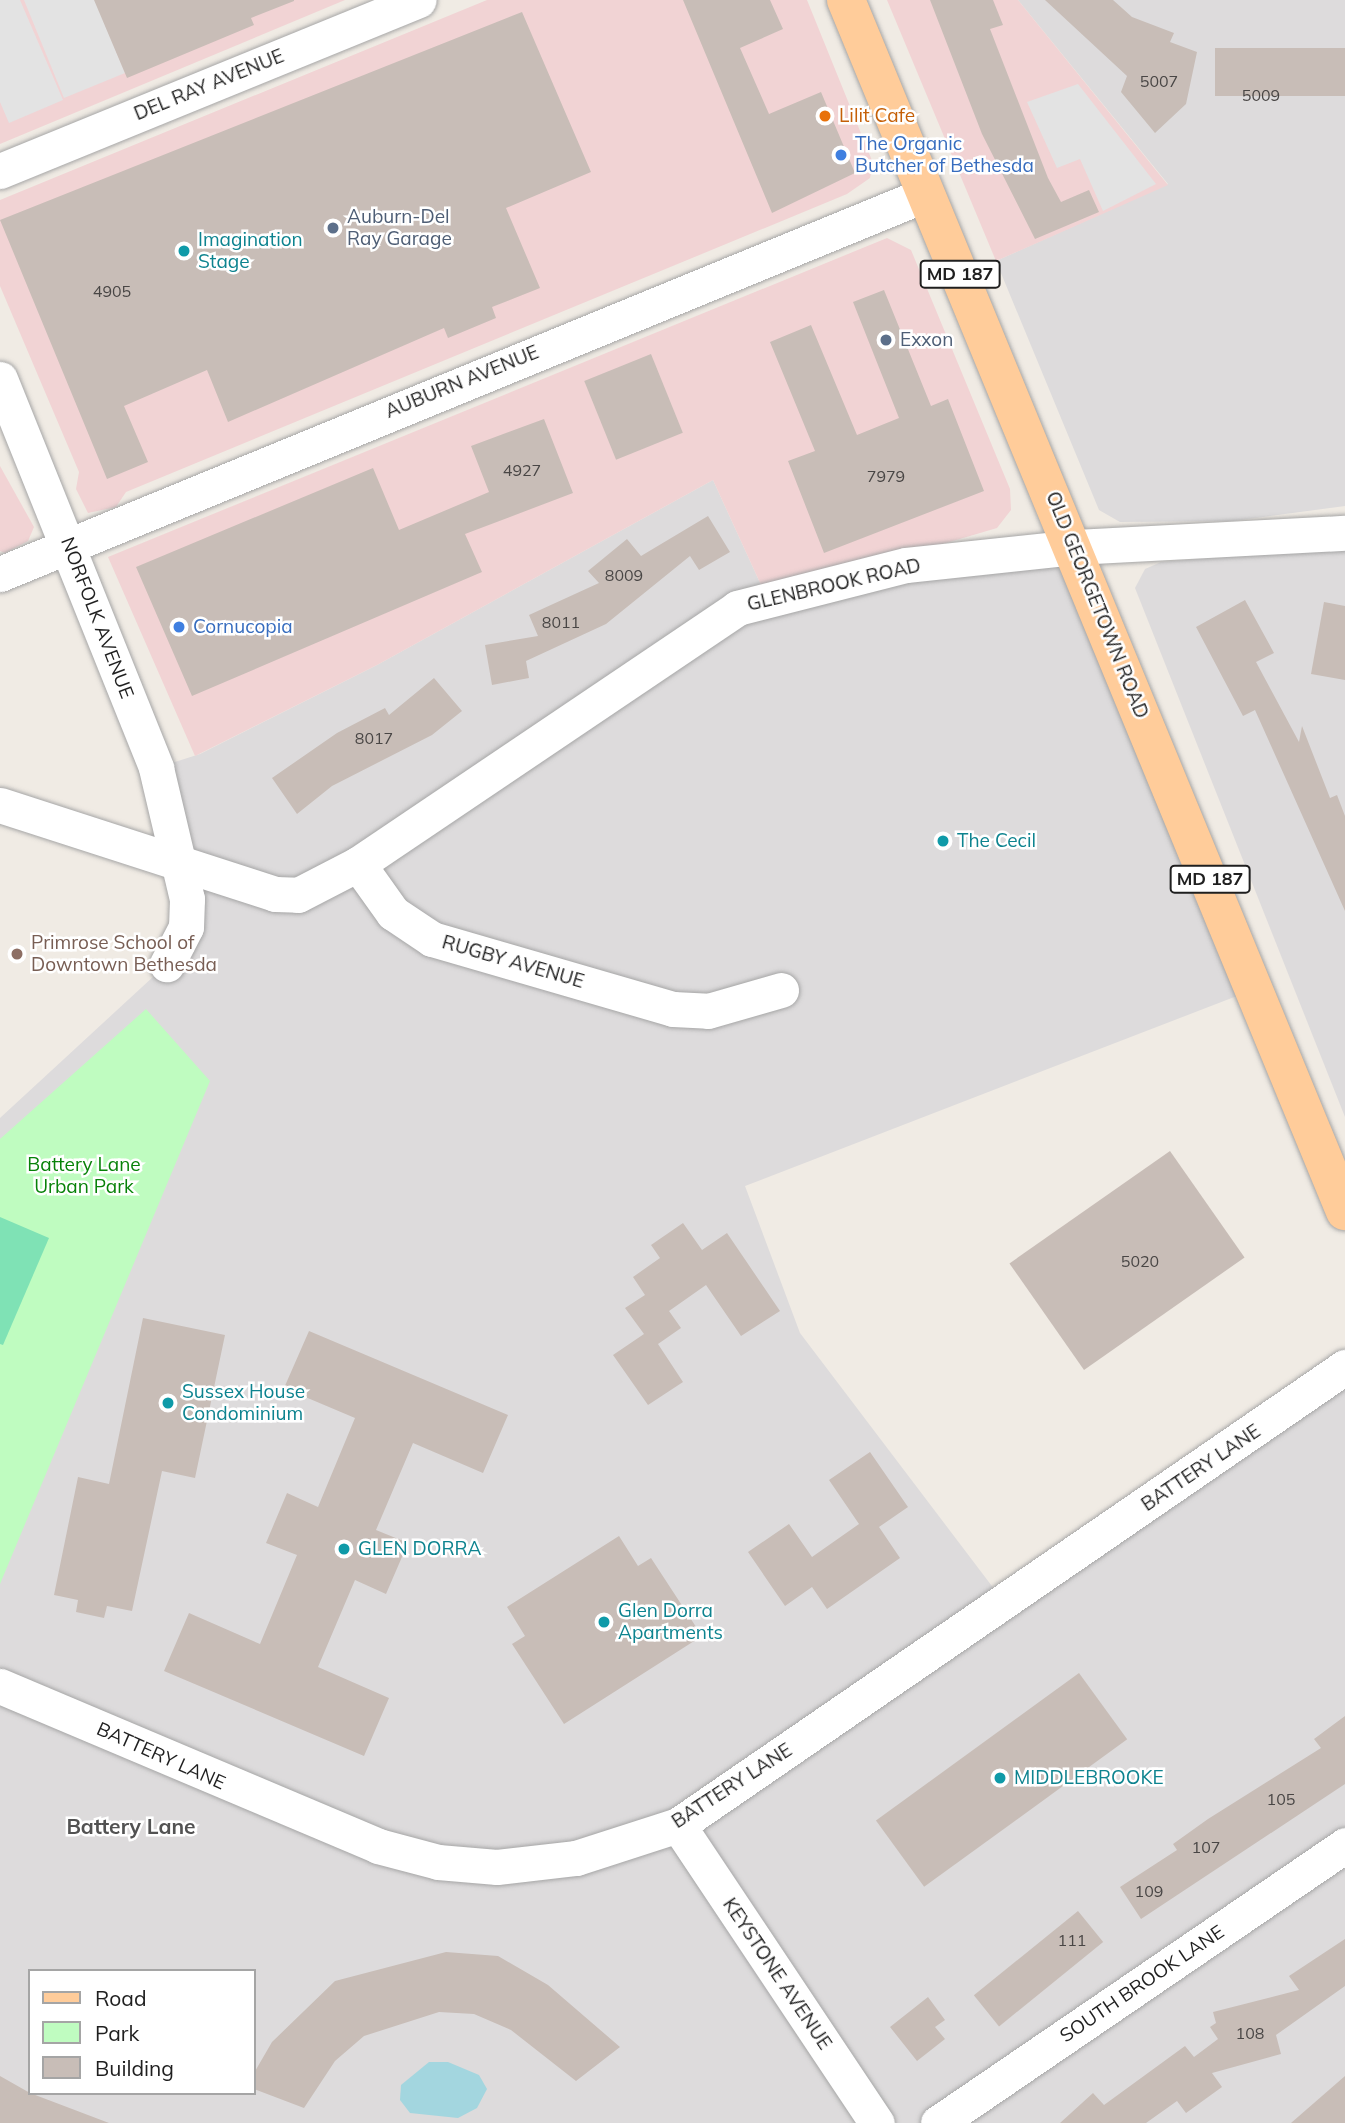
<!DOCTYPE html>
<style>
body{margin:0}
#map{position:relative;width:1345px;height:2123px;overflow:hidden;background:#f0ebe4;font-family:Mulish,sans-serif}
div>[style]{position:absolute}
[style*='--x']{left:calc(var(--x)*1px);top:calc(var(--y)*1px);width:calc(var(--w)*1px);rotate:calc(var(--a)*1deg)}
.residential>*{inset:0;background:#dddbdc}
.commercial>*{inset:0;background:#f1d3d4}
.park>*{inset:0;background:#bffcc0}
.pitch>*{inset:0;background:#7fe2b5}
.parking>*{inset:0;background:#e3e3e3}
.water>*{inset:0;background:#a3d6df}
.building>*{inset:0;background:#c8bdb7;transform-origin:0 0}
.roads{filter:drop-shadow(0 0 2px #a6a6a6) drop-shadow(0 0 2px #a6a6a6)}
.minor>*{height:35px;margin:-17.5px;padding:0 17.5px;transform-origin:17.5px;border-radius:17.5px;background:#fff}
.major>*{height:38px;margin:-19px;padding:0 19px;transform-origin:19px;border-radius:19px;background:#ffcc9a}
.dots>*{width:19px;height:19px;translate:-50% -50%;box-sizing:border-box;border:4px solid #fff;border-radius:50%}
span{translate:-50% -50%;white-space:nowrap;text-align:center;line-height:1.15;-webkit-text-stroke:5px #fff;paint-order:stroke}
.number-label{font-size:16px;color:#494645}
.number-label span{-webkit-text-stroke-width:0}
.shield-label span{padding:2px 5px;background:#fff;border:2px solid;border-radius:5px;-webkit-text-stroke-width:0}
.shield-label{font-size:18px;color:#1f1f1f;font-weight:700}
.street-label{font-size:19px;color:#1f1f1f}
.food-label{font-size:19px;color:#c56008}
.left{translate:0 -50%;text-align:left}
.shop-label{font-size:19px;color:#366cbe}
.service-label{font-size:19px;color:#4e5e75}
.culture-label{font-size:19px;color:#0d838f}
.education-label{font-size:19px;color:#785e54}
.park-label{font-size:19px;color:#078208}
.neighbourhood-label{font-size:21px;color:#525252;font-weight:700}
.legend{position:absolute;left:28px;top:1969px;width:228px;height:126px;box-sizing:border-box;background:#fff;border:2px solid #a5a5a5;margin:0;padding:9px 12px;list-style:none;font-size:21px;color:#1f1f1f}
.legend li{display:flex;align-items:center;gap:14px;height:35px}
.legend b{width:35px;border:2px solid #a5a5a5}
</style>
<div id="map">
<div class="residential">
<i style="clip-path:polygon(1018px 0,1345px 0,1345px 506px,1233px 521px,1120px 522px,1099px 510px,996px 261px,1168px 184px)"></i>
<i style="clip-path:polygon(evenodd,713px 480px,766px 596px,1074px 547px,1255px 989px,745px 1186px,800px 1333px,1004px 1602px,1345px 1367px,1345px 2123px,0 2123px,0 1118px,167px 964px,186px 927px,156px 768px,200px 754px,377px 665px,713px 480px,30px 1971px,254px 1971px,254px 2093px,30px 2093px,30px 1971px)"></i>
<i style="clip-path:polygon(1345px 547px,1345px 1117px,1135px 588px,1145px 569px,1161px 562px)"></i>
</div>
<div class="commercial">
<i style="clip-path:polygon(0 0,345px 0,0 144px)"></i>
<i style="clip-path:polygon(487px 0,807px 0,873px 163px,870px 178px,847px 194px,126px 492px,116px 507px,88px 513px,76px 489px,79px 472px,0 286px,0 200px)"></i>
<i style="clip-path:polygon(887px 0,1018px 0,1168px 185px,996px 261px)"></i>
<i style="clip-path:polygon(887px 238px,911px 250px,1010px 489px,1011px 510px,997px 528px,766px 596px,713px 480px,377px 665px,195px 756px,108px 557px)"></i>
<i style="clip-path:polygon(0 466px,34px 527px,28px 541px,5px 553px,0 551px)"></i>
</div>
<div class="park">
<i style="clip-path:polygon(146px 1009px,210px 1081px,0 1584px,0 1139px)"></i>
</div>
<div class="pitch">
<i style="clip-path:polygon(0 1217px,49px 1238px,3px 1345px,0 1344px)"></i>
</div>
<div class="parking">
<i style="clip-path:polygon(0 0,20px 0,63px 100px,9px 123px,0 102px)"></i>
<i style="clip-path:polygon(24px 0,95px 0,125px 73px,64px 98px)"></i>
<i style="clip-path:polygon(1078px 84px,1156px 184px,1103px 211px,1080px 159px,1057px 168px,1027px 102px)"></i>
</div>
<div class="water">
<i style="clip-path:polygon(429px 2062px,448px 2062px,479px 2075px,487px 2089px,477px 2108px,458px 2118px,410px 2113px,400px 2100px,401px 2085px)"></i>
</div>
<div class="building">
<i style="clip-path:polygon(94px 0,294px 0,294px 1px,251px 18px,254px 25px,127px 78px)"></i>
<i style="clip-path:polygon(683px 0,770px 0,783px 29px,740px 48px,769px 114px,821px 92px,855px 173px,772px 213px)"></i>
<i style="clip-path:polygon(930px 0,993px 0,1003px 25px,990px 29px,1048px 178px,1061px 202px,1089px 190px,1099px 212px,1035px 239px,982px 134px)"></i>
<i style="clip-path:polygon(1045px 0,1113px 0,1132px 17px,1174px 33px,1170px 42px,1197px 52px,1186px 104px,1155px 133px,1121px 92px,1127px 76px)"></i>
<i style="clip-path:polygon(522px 12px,591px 172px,506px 208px,540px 288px,492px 307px,496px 318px,448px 338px,444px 328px,228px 422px,207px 370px,124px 406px,148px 462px,107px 479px,0 220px)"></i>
<i style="left:1345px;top:48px;width:48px;height:130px;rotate:90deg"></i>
<i style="clip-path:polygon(884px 290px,931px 406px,948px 399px,984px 491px,824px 553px,788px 461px,815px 451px,770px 342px,811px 325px,857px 435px,899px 418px,853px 302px)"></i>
<i style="left:651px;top:354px;width:85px;height:72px;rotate:68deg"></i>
<i style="clip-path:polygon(544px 419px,573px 493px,465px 534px,482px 572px,192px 696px,136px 567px,373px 468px,399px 530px,489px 492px,471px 446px)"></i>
<i style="clip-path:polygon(708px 516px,730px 552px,699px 570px,690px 556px,606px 624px,526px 661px,529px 678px,492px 685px,485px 645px,538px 636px,529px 615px,599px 583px,588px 571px,627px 539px,641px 556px)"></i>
<i style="clip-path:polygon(1245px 600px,1274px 653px,1256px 662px,1299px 742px,1302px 726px,1330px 798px,1337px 795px,1345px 816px,1345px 911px,1255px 710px,1243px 716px,1196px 627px)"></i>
<i style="clip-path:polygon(1324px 602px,1345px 606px,1345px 680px,1311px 674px)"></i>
<i style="clip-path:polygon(434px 678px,462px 711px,432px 735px,332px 786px,297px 814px,272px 778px,337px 733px,385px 708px,389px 715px)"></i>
<i style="left:1170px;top:1151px;width:130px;height:196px;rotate:55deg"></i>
<i style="clip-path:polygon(683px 1223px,702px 1250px,727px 1233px,780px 1311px,741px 1336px,706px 1285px,669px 1311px,681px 1328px,658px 1344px,683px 1382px,648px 1405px,613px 1355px,644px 1334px,625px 1308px,645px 1295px,633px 1277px,660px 1258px,651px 1245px)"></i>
<i style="clip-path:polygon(143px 1318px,225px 1335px,195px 1478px,162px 1471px,132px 1611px,107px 1606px,104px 1618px,76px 1612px,78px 1600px,54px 1595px,78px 1477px,109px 1484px)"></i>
<i style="clip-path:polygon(309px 1331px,508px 1415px,483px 1473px,413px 1443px,376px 1530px,408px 1543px,386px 1594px,355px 1580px,318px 1667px,389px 1698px,364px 1756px,164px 1671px,189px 1613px,260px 1644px,297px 1555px,266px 1543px,287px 1493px,318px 1507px,355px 1418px,284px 1388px)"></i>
<i style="clip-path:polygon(870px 1452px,908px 1507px,879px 1527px,900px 1558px,827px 1609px,812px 1587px,785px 1606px,748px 1552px,789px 1524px,812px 1557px,859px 1524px,829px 1480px)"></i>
<i style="clip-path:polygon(619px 1536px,638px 1566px,651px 1558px,702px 1636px,564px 1724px,512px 1644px,525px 1636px,507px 1607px)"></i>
<i style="left:1079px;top:1673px;width:82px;height:251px;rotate:54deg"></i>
<i style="clip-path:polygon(1345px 1716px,1345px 1784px,1141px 1919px,1120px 1887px,1177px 1850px,1173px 1844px,1208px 1819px,1321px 1748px,1314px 1739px)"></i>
<i style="left:1078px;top:1911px;width:40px;height:134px;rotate:51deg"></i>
<i style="clip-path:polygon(1345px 1939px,1345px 1986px,1276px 2035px,1281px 2054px,1212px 2073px,1222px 2087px,1186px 2113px,1177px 2101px,1146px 2123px,1060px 2123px,1093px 2093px,1104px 2105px,1185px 2046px,1194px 2057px,1218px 2039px,1210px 2027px,1216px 2023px,1213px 2012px,1299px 1990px,1289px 1976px)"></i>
<i style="clip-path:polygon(446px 1952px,498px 1956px,548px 1985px,620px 2047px,576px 2081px,511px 2030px,474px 2014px,439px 2012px,364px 2036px,335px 2061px,304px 2108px,254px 2089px,254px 2073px,272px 2042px,335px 1981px)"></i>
<i style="clip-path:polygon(928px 1997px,945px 2020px,935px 2027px,945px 2039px,917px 2061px,890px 2027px)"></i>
<i style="clip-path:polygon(0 2076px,30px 2093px,109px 2123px,0 2123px)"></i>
<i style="clip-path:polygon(1345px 2076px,1345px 2123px,1291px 2123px)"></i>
</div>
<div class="roads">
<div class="minor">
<i style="--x:0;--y:171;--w:452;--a:-22.2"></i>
<i style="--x:0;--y:379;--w:419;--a:68.1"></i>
<i style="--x:156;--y:768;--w:135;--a:76.7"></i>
<i style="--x:187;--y:899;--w:28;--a:92"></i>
<i style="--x:186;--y:927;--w:42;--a:117.2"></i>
<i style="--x:0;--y:574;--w:1001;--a:-22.31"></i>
<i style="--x:0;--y:805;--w:289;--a:17.9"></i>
<i style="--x:275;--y:894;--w:23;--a:2"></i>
<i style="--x:298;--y:895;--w:68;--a:-27.3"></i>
<i style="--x:358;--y:864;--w:457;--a:-34"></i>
<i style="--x:737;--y:608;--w:174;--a:-14.3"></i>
<i style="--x:906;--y:565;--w:169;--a:-6.1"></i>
<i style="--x:1074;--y:547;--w:271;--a:-3"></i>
<i style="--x:358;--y:864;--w:60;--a:54.5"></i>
<i style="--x:393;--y:913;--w:47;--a:33.7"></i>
<i style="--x:432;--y:939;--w:251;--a:16.2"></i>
<i style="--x:673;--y:1009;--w:35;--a:3"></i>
<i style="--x:708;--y:1011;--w:76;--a:-16"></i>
<i style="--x:0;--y:1686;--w:410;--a:22.9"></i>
<i style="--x:378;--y:1846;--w:62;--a:14.9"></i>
<i style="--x:438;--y:1862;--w:59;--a:4.8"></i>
<i style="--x:497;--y:1867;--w:80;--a:-6.5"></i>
<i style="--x:576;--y:1858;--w:107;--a:-17.9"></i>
<i style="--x:678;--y:1825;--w:809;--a:-34.48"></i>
<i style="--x:678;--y:1825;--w:358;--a:56.3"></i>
<i style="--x:938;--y:2123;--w:493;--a:-34.3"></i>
</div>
<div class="major">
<i style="--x:846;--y:0;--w:1310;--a:67.61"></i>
</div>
</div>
<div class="dots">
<i style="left:825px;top:116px;background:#e8710a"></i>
<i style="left:841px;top:155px;background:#3f7fe0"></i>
<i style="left:333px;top:228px;background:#5c6f8a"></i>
<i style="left:184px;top:251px;background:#0f9aa8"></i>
<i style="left:886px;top:340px;background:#5c6f8a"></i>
<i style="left:179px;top:627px;background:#3f7fe0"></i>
<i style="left:943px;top:841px;background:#0f9aa8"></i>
<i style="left:17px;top:954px;background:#8d6e63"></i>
<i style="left:168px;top:1403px;background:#0f9aa8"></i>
<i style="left:344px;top:1549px;background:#0f9aa8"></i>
<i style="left:604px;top:1622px;background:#0f9aa8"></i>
<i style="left:1000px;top:1778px;background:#0f9aa8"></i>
</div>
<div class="number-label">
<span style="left:1159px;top:81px">5007</span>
<span style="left:1261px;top:95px">5009</span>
<span style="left:112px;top:291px">4905</span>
<span style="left:522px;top:470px">4927</span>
<span style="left:886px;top:476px">7979</span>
<span style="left:624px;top:575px">8009</span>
<span style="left:561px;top:622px">8011</span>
<span style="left:374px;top:738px">8017</span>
<span style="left:1140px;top:1261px">5020</span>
<span style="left:1281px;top:1799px">105</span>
<span style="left:1206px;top:1847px">107</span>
<span style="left:1149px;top:1891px">109</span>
<span style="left:1072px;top:1940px">111</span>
<span style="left:1250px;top:2033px">108</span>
</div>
<div class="shield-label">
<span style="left:960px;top:274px">MD 187</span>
<span style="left:1210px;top:879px">MD 187</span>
</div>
<div class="street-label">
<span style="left:209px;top:85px;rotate:-22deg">DEL RAY AVENUE</span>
<span style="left:462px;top:382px;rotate:-22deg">AUBURN AVENUE</span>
<span style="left:834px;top:585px;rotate:-13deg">GLENBROOK ROAD</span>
<span style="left:1097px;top:605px;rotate:68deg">OLD GEORGETOWN ROAD</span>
<span style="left:97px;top:618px;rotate:69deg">NORFOLK AVENUE</span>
<span style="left:513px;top:962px;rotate:16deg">RUGBY AVENUE</span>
<span style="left:1201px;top:1468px;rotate:-34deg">BATTERY LANE</span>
<span style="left:161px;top:1756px;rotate:24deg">BATTERY LANE</span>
<span style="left:732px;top:1786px;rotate:-33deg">BATTERY LANE</span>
<span style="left:777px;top:1974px;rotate:56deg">KEYSTONE AVENUE</span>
<span style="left:1142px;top:1984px;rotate:-34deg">SOUTH BROOK LANE</span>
</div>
<div class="food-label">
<span class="left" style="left:839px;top:116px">Lilit Cafe</span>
</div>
<div class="shop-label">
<span class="left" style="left:855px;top:155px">The Organic<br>Butcher of Bethesda</span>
<span class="left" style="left:193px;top:627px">Cornucopia</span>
</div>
<div class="service-label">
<span class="left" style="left:347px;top:228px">Auburn-Del<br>Ray Garage</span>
<span class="left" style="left:900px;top:340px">Exxon</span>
</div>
<div class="culture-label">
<span class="left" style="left:198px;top:251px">Imagination<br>Stage</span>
<span class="left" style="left:957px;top:841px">The Cecil</span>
<span class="left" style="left:182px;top:1403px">Sussex House<br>Condominium</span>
<span class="left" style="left:358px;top:1549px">GLEN DORRA</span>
<span class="left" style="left:618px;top:1622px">Glen Dorra<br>Apartments</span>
<span class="left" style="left:1014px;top:1778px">MIDDLEBROOKE</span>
</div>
<div class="education-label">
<span class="left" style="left:31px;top:954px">Primrose School of<br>Downtown Bethesda</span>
</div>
<div class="park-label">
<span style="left:84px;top:1176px">Battery Lane<br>Urban Park</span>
</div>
<div class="neighbourhood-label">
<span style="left:131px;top:1826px">Battery Lane</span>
</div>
<ul class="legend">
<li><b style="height:9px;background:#ffcc9a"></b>Road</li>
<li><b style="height:19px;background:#bffcc0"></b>Park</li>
<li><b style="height:19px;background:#c8bdb7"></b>Building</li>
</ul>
</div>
